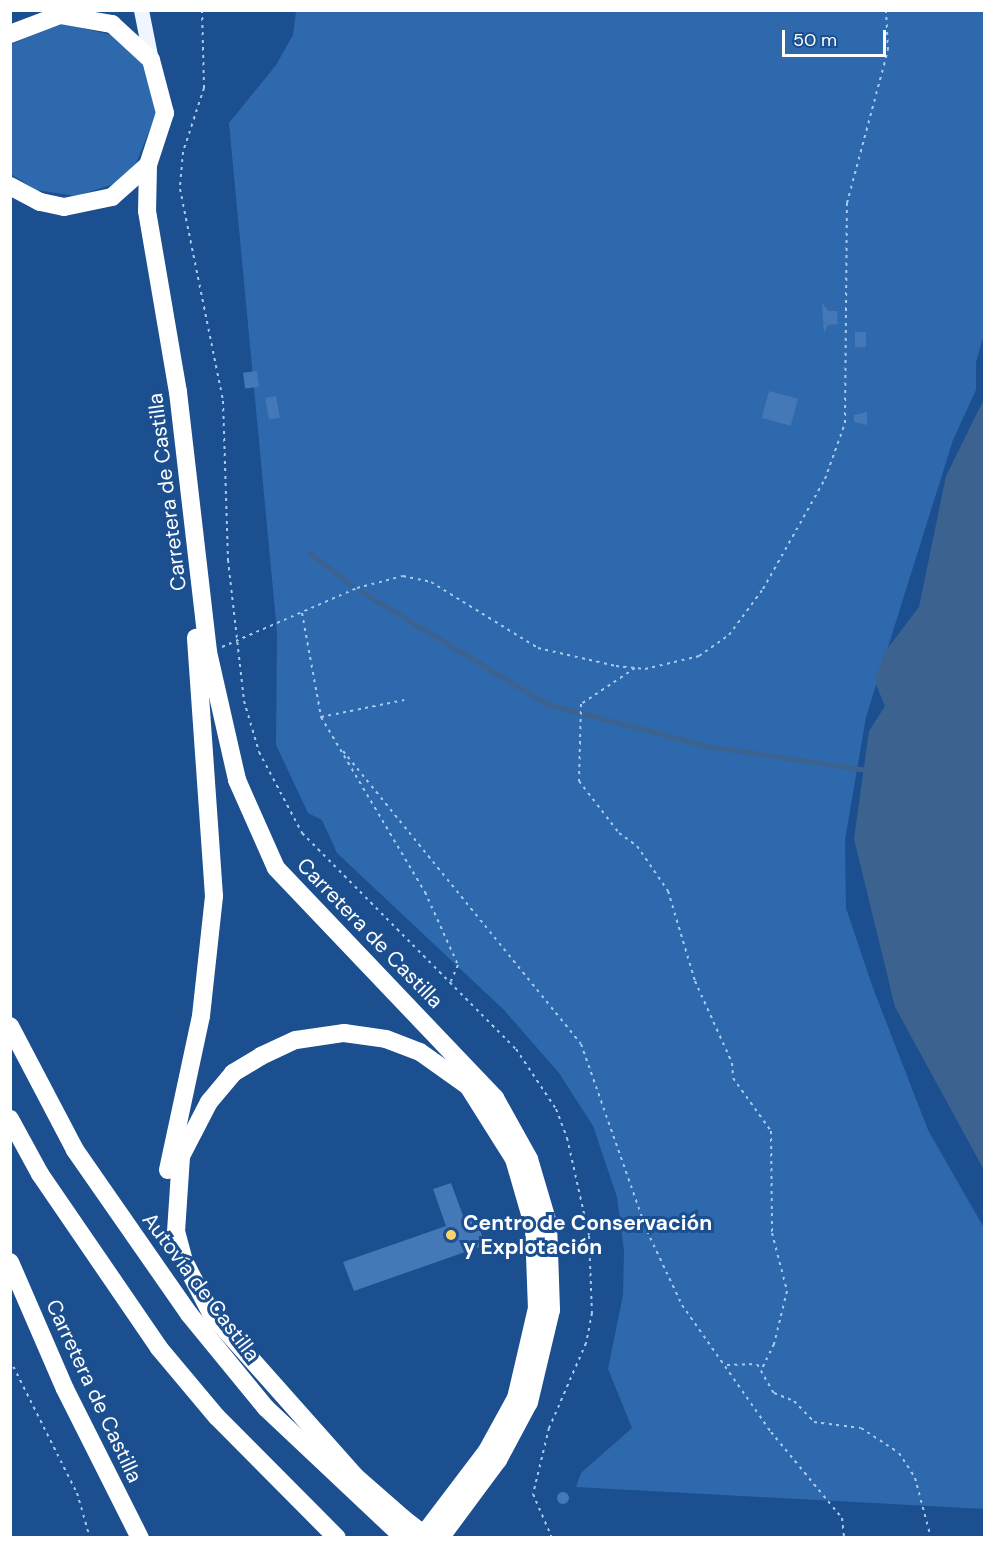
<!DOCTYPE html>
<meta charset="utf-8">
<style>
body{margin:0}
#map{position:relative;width:995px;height:1548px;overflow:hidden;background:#1b4f8f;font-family:"DM Sans",sans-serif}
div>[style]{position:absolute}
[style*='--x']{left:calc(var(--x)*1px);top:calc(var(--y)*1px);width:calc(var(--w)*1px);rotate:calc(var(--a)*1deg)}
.green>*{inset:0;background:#2e69ad}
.water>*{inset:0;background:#3c6290}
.stream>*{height:4.5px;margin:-2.25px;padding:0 2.25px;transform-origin:2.25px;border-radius:2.25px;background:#3c6290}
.building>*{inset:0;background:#4478b7;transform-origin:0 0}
.round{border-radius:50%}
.path>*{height:2px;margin-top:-1px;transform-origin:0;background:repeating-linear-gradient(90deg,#a9c9ee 0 3px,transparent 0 7.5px)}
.primary>*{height:15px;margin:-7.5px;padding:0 7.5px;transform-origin:7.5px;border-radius:7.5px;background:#f0f6ff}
.highway>*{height:18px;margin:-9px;padding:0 9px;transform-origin:9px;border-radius:9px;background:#fff}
.highway-bridge>*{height:18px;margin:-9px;padding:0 9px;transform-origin:9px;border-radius:9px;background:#fff}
.dots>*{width:16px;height:16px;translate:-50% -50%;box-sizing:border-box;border:3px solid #1b4f8f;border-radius:50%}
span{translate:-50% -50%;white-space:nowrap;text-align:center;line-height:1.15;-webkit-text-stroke:6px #1b4f8f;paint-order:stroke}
.street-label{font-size:21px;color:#fff}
.poi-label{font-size:21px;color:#fff;font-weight:700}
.left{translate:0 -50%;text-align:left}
.frame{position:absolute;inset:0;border:12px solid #fff;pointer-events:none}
.scale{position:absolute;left:782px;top:30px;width:104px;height:27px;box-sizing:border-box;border:3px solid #fff;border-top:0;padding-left:8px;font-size:18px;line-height:21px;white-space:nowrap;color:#fff;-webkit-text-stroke:4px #1b4f8f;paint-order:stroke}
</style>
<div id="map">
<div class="green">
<i style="clip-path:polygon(296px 11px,984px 11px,984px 335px,976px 362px,976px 390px,953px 440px,866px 717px,845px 840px,846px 908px,873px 988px,928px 1130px,984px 1228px,984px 1509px,576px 1487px,581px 1473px,632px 1428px,608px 1369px,623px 1295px,624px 1251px,617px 1197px,593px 1126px,559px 1073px,504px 1010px,337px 853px,322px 820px,308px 813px,276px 745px,277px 632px,229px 123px,276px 65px,293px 35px)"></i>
<i style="clip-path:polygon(60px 23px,112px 35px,142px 63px,155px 102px,155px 116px,135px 166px,114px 184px,76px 196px,36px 190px,11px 174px,10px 45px)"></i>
</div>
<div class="water">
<i style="clip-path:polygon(984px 399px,984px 1170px,895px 1007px,854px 839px,869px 731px,885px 706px,875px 682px,884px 653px,919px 607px,946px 476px)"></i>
</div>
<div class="stream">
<i style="--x:310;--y:553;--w:53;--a:37.3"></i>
<i style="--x:361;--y:591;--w:218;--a:31.3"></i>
<i style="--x:547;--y:704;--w:165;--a:14.7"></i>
<i style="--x:707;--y:746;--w:163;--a:8.5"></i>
</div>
<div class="building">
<i style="clip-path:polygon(822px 303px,828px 311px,837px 311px,838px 324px,828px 325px,824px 333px)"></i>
<i style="left:866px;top:332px;width:15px;height:11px;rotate:90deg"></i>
<i style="left:257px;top:371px;width:16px;height:14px;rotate:83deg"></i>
<i style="left:769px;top:391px;width:30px;height:28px;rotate:15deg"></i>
<i style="left:276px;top:396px;width:22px;height:11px;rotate:80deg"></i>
<i style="clip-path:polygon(867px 412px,867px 425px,854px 422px,854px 415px)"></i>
<i style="clip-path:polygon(451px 1183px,465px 1221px,476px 1217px,485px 1245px,354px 1291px,343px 1262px,446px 1226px,433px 1189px)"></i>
<i class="round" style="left:557px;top:1492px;width:12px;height:12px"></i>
</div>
<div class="path">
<i style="--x:202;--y:10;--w:78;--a:88.5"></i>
<i style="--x:204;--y:88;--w:67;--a:108.2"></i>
<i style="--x:183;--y:152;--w:37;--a:95"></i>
<i style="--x:180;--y:189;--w:216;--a:78.5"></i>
<i style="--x:223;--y:401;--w:159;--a:88.2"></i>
<i style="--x:228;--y:560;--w:142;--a:83.5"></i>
<i style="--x:244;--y:701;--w:53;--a:73.6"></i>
<i style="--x:259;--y:752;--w:92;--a:62"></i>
<i style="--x:302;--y:833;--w:304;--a:45.3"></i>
<i style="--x:516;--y:1049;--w:72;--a:56.3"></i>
<i style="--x:556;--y:1109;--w:31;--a:69"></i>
<i style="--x:567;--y:1138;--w:100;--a:77.3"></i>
<i style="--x:589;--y:1236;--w:77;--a:87.8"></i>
<i style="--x:592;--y:1313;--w:31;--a:101"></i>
<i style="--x:586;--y:1343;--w:93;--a:113.5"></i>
<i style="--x:549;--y:1428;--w:68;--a:103.6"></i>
<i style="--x:533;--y:1494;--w:48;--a:66.6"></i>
<i style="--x:302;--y:613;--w:106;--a:79.6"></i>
<i style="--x:321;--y:717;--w:204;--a:59.3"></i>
<i style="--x:425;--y:892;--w:80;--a:65.7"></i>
<i style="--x:458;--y:965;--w:20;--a:114"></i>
<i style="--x:222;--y:647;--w:147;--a:-23.6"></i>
<i style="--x:357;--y:588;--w:48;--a:-14.6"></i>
<i style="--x:403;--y:576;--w:29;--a:12"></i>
<i style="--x:431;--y:582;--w:126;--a:31.7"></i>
<i style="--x:538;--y:648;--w:80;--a:13"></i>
<i style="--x:616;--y:666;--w:29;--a:6"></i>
<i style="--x:645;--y:669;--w:56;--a:-13.5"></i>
<i style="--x:699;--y:656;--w:37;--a:-35"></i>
<i style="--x:729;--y:635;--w:57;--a:-53.5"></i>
<i style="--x:763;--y:589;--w:126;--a:-60.6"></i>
<i style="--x:825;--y:479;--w:59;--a:-70.3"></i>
<i style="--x:845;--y:423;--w:220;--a:-89.5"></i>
<i style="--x:847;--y:203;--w:158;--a:-75"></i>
<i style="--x:888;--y:50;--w:40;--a:-92.9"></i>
<i style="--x:635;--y:668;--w:65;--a:146.3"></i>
<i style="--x:581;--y:704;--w:77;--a:91.5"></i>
<i style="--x:579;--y:781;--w:66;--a:52.4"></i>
<i style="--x:619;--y:833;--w:22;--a:36"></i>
<i style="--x:637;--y:846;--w:55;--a:55.4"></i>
<i style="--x:668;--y:891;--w:94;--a:73.3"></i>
<i style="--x:695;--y:981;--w:90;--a:65.7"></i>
<i style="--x:732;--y:1063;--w:15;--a:86"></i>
<i style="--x:733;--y:1078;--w:65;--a:54.4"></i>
<i style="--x:771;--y:1131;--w:102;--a:89.4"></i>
<i style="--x:772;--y:1233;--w:60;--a:75.5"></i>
<i style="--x:787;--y:1291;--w:55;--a:103.8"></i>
<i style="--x:774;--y:1344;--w:30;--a:116"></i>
<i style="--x:321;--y:717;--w:85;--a:-11.6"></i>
<i style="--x:343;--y:751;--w:377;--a:50.9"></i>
<i style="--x:581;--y:1044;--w:198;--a:70.6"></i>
<i style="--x:647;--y:1231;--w:82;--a:64.7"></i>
<i style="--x:682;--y:1305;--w:155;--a:55"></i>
<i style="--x:771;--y:1432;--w:112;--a:50.5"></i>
<i style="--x:842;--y:1518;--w:20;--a:84"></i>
<i style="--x:10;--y:1360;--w:149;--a:63.3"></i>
<i style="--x:77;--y:1493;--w:47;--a:73.9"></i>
<i style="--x:727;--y:1365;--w:30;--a:-2"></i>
<i style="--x:757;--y:1364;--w:34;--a:60"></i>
<i style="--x:774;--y:1393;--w:22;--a:22"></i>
<i style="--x:794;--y:1401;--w:29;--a:46"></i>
<i style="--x:814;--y:1422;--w:47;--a:7.3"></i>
<i style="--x:861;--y:1428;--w:45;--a:33.3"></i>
<i style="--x:899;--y:1453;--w:30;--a:57"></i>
<i style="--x:915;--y:1478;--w:62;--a:75.1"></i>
</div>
<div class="primary">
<i style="--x:141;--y:10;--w:51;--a:78.7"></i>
</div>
<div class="highway">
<i style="--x:10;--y:34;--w:53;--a:-20.8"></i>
<i style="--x:60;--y:15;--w:53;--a:9.8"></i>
<i style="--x:112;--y:24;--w:53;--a:42.7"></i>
<i style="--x:151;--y:60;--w:55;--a:75.2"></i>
<i style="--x:165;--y:113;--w:55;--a:108.1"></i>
<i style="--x:148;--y:165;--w:48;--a:138.4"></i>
<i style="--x:112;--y:197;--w:49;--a:168.2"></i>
<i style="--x:64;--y:207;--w:25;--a:-168"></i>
<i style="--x:40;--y:202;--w:34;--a:-152"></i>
<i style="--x:148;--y:165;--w:46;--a:91.2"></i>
<i style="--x:147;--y:211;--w:184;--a:80.3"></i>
<i style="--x:178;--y:392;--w:262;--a:83.4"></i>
<i style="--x:208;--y:652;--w:131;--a:77.2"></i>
<i style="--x:237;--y:780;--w:96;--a:66.1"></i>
<i style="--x:276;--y:868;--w:318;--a:46.4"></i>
<i style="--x:495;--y:1098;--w:70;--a:60.9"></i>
<i style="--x:529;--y:1159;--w:67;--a:73.5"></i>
<i style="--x:548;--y:1223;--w:87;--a:88"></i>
<i style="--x:551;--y:1310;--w:95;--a:103.4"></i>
<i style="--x:529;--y:1402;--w:66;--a:118.1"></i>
<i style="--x:498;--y:1460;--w:97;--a:126.6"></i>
<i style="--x:10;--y:1026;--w:140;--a:62.3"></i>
<i style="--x:75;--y:1150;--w:200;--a:55.2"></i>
<i style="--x:189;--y:1314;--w:122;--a:50.7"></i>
<i style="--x:266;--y:1408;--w:190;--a:43.3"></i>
<i style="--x:10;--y:1119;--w:63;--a:61.4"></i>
<i style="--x:40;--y:1174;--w:211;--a:55.6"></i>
<i style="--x:159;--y:1348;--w:90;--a:50"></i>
<i style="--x:217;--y:1417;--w:170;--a:45.2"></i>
<i style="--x:168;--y:1170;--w:157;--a:-77.9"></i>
<i style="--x:201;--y:1016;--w:121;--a:-83.8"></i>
<i style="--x:214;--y:896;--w:259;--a:-94"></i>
<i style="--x:10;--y:1262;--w:138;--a:66.6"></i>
<i style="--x:65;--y:1389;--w:167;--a:63.3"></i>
<i style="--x:348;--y:1470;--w:74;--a:41.2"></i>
<i style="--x:355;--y:1476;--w:215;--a:-131.6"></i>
<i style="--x:212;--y:1315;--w:61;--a:-117.4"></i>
<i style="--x:184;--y:1261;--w:30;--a:-105"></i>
<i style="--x:176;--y:1232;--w:76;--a:-86.2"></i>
<i style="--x:181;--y:1156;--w:61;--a:-62.6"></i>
<i style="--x:209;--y:1102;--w:38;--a:-50"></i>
<i style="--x:233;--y:1073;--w:33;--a:-31"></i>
<i style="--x:261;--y:1056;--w:38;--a:-25"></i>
<i style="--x:296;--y:1040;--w:49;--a:-8.3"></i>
<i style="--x:344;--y:1033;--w:42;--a:8.1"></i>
<i style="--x:386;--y:1039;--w:36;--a:21"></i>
<i style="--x:420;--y:1052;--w:59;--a:35.3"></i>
<i style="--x:468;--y:1086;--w:86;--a:57.8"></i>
<i style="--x:514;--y:1159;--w:72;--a:73.8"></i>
<i style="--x:534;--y:1228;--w:80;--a:87.9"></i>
<i style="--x:537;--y:1308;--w:92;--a:103.1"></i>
<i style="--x:516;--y:1398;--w:60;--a:118.7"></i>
<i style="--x:487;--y:1451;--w:109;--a:127.2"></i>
</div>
<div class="highway-bridge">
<i style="--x:404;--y:1519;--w:31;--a:38"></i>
</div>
<div class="dots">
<i style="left:451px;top:1235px;background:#ffd166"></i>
</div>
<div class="street-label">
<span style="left:167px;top:492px;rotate:-97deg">Carretera de Castilla</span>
<span style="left:370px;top:933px;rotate:46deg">Carretera de Castilla</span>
<span style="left:201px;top:1287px;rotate:53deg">Autovía de Castilla</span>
<span style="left:94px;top:1391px;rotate:65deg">Carretera de Castilla</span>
</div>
<div class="poi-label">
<span class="left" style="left:463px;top:1235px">Centro de Conservación<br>y Explotación</span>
</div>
<div class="frame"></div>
<div class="scale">50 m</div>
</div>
